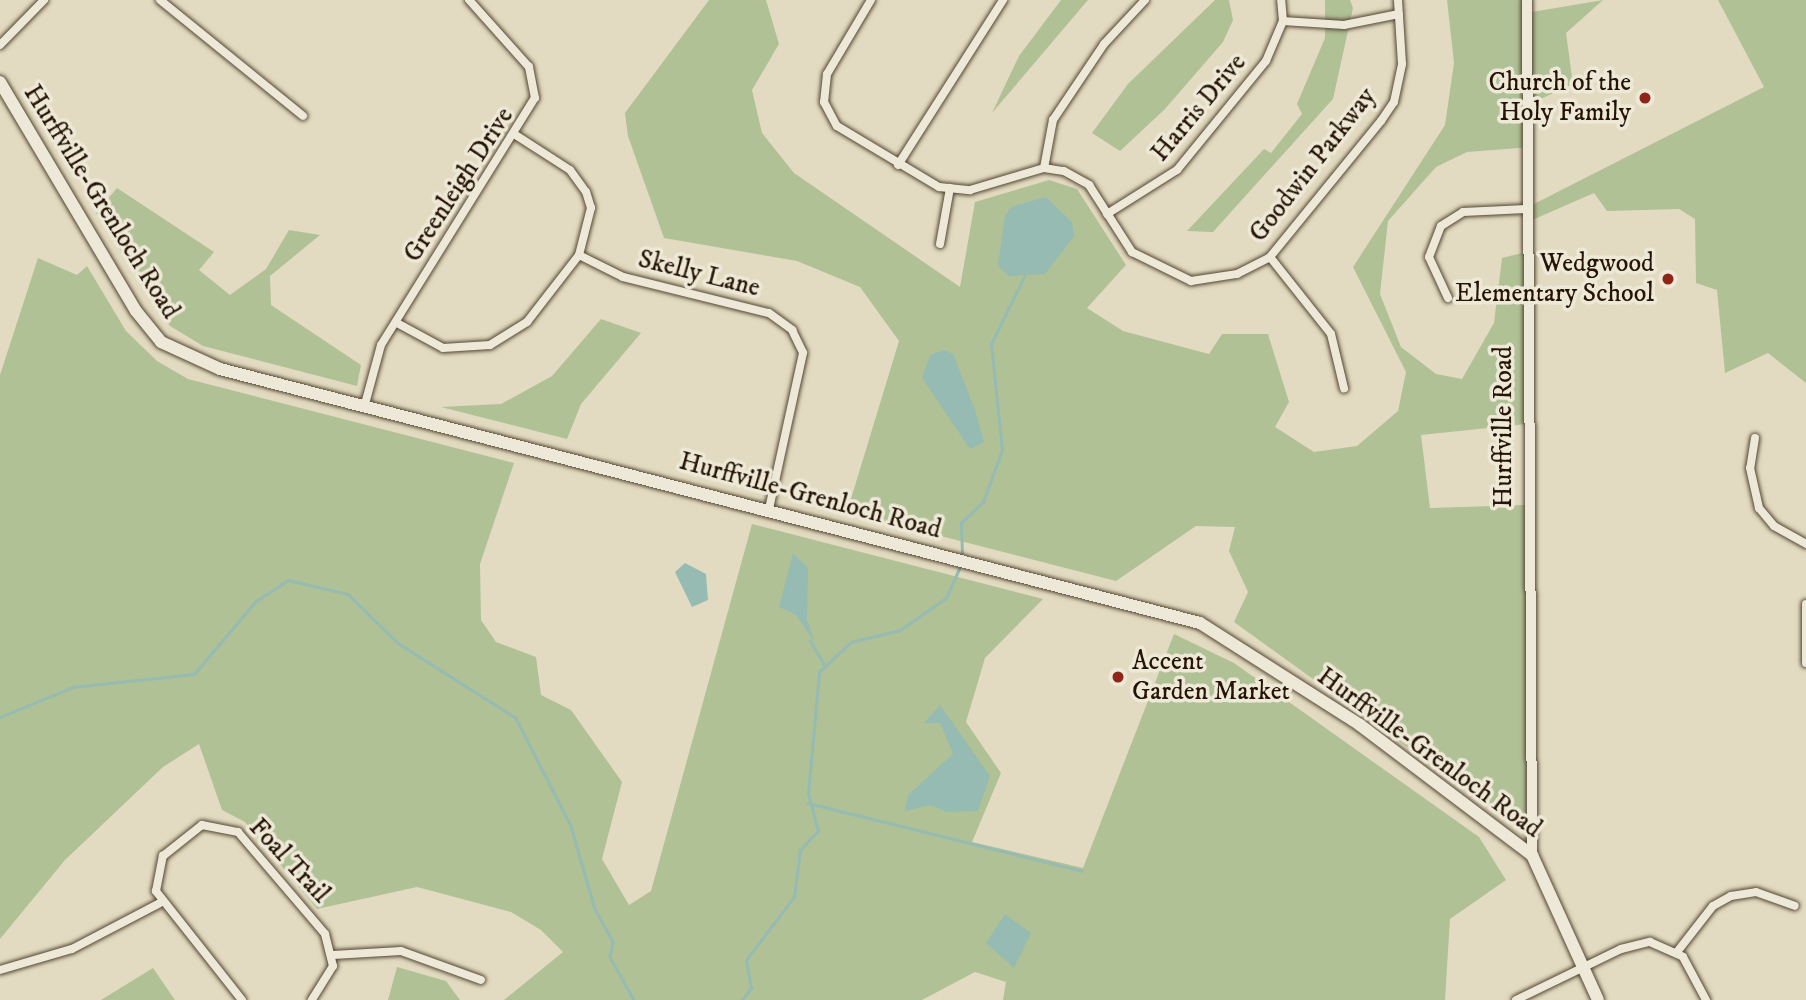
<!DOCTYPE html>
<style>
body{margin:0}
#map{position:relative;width:1806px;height:1000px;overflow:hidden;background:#e3dbc1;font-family:"IM FELL DW Pica",serif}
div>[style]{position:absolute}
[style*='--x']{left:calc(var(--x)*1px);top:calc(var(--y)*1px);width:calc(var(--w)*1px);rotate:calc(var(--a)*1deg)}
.green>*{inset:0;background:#b0c195}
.water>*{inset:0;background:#95bbb3}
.stream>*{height:2.5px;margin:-1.25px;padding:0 1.25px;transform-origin:1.25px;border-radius:1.25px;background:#95bbb3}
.roads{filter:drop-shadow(0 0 2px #544632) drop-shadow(0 0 2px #544632)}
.minor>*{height:8px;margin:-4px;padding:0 4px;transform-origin:4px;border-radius:4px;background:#ede8d7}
.tertiary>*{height:10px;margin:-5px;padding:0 5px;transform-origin:5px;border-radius:5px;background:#ede8d7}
.secondary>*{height:12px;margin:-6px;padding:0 6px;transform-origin:6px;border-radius:6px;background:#ede8d7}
.dots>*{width:19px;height:19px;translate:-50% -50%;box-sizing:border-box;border:4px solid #ede8d7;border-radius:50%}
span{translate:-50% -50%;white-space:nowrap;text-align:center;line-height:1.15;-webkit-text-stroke:7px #ede8d7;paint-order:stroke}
.poi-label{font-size:26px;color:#251403}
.right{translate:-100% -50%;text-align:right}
.left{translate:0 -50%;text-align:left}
.street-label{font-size:26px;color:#251403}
</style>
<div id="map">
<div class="green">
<i style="clip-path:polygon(709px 0,766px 0,779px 44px,752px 90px,762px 133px,794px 173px,960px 287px,975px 202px,1049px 180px,1077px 189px,1126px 265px,1087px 308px,1123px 331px,1209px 354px,1222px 334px,1268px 334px,1289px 402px,1275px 427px,1314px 452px,1357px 446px,1398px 411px,1406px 372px,1353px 267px,1445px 125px,1454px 63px,1447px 0,1532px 0,1532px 12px,1603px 0,1566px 33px,1573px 84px,1532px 103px,1531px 147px,1467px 152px,1436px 167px,1388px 221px,1380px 294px,1401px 347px,1436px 374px,1462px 379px,1494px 323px,1502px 258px,1530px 251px,1527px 424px,1421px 435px,1430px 508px,1528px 505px,1529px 835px,1234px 622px,1248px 592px,1229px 551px,1235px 527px,1196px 526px,1116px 581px,847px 512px,899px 341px,860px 287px,797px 261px,664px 238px,628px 136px,625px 113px)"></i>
<i style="clip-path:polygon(1061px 0,1088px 0,992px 113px,1019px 56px)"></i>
<i style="clip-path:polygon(1215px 0,1229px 0,1233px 20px,1223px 42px,1165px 109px,1120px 151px,1092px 133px,1128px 84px)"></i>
<i style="clip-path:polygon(1325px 0,1350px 0,1353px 8px,1333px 99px,1213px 232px,1187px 231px,1264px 149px,1271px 153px,1302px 114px,1297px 104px,1325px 38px)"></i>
<i style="clip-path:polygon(1718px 0,1806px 0,1806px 383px,1768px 353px,1725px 373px,1717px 290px,1696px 283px,1695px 219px,1679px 209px,1607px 211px,1594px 193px,1530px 221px,1530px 206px,1764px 87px)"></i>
<i style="clip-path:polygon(117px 188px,214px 252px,199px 270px,230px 295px,266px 269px,289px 230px,320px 235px,270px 276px,271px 305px,361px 365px,357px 386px,203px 346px,170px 326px,96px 213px)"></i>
<i style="clip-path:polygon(38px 258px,77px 275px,87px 266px,126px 331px,157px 361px,188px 379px,514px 463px,480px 564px,481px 620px,496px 642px,536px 657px,541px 695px,571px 710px,622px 782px,602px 859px,629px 905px,651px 891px,752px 524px,1043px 599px,985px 658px,966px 722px,1001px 773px,972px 842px,1083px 868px,1174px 634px,1234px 663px,1479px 837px,1506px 880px,1450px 919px,1445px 1000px,1003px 1000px,1006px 982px,975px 972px,922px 1000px,504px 1000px,563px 952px,541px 930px,511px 912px,417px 887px,317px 909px,245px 822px,222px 810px,199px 744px,163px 767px,65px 860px,0 939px,0 375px)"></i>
<i style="clip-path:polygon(601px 319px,641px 333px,581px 404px,567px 439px,441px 407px,501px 404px,552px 376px)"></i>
<i style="clip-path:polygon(397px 967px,446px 981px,460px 1000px,388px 1000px)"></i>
<i style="clip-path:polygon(153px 968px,175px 1000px,101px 1000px)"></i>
</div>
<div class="water">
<i style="clip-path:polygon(1046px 197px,1072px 222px,1074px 236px,1045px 274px,1009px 276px,998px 266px,1005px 216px,1011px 207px)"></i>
<i style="clip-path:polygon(944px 350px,953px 354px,975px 410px,984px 442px,970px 449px,922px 378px,930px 355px)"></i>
<i style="clip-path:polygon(793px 553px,808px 568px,807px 620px,815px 643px,796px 615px,779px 607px)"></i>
<i style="clip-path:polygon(685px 563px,706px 574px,708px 600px,692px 607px,675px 572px)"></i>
<i style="clip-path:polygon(940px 705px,990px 776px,978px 811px,947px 812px,930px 805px,905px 811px,908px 795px,953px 754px,940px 723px,924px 723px)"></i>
<i style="clip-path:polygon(1005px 914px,1031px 933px,1014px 968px,986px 943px)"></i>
</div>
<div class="stream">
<i style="--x:962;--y:554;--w:31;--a:-92"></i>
<i style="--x:961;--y:523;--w:30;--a:-44"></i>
<i style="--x:983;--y:502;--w:55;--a:-69.9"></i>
<i style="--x:1002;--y:450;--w:107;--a:-95.9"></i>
<i style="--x:991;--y:344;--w:75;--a:-63.8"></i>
<i style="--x:810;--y:640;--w:28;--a:60"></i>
<i style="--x:0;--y:717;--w:79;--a:-22.3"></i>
<i style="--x:73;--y:687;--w:122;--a:-6.1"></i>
<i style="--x:194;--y:674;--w:96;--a:-49.7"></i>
<i style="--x:256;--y:601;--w:38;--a:-33"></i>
<i style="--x:288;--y:580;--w:62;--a:13.1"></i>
<i style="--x:348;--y:594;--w:70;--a:44.4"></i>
<i style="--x:398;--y:643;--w:140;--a:32.4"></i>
<i style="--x:516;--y:718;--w:121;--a:63"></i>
<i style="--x:571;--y:826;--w:86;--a:73.9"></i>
<i style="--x:595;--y:909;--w:38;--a:61"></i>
<i style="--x:613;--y:942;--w:15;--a:101"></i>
<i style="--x:610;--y:957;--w:49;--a:60.8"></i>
<i style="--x:808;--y:803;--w:282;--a:13.9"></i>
<i style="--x:742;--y:1000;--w:15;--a:-53"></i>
<i style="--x:751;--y:988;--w:28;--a:-100"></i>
<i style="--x:746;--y:960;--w:79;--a:-52.7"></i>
<i style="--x:794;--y:897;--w:47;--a:-82.7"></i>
<i style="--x:800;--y:850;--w:26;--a:-47"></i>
<i style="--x:818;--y:831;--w:38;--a:-105"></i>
<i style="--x:808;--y:794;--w:122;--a:-84.8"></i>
<i style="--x:819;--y:672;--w:44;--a:-43.2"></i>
<i style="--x:851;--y:642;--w:50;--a:-13.8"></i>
<i style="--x:900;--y:630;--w:56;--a:-34.8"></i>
<i style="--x:946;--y:598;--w:34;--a:-66"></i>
</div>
<div class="roads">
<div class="minor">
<i style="--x:160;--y:0;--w:184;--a:39"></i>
<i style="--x:871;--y:0;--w:86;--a:120.7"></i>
<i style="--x:827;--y:74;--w:28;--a:96"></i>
<i style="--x:824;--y:102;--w:27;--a:62"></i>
<i style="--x:837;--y:126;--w:119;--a:30.9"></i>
<i style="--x:939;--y:187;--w:31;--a:6"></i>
<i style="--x:970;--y:190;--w:77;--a:-16.6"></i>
<i style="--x:1044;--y:168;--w:20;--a:9"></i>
<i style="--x:1064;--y:171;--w:29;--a:29"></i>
<i style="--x:1089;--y:185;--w:80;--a:57.3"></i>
<i style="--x:1132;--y:252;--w:66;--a:26.2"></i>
<i style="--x:1191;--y:281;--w:47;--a:-8.7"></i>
<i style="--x:1237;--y:274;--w:37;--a:-27"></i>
<i style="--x:1270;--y:257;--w:176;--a:-50.8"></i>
<i style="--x:1381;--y:121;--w:23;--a:-56"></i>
<i style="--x:1394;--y:102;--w:39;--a:-78"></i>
<i style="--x:1402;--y:64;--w:64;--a:-93.6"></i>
<i style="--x:1283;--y:21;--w:61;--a:3.8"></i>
<i style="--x:1344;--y:25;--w:56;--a:-11.3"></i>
<i style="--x:0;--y:45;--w:63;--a:-45.6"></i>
<i style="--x:898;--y:165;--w:196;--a:-57.5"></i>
<i style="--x:1044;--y:168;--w:49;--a:-79.4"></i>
<i style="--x:1053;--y:120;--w:92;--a:-56.1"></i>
<i style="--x:1104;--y:44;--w:60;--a:-47"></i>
<i style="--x:1107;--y:214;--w:83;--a:-32.2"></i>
<i style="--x:1177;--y:170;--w:141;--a:-50.8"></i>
<i style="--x:1266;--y:61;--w:43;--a:-67"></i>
<i style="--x:1283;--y:21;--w:21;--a:-95"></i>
<i style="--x:940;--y:244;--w:57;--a:-79.9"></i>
<i style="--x:579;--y:255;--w:49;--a:26.6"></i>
<i style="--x:623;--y:277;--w:150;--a:13.9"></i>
<i style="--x:769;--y:313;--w:29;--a:36"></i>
<i style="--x:792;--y:330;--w:25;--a:64"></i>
<i style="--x:803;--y:353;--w:160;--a:102.3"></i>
<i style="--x:1270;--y:257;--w:98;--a:51.6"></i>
<i style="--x:1331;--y:334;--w:56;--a:76.5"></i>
<i style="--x:1448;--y:298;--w:45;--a:-114.9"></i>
<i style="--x:1429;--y:257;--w:33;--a:-69"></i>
<i style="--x:1441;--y:226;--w:26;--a:-32"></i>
<i style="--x:1463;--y:212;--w:63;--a:-2.7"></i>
<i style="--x:397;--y:323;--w:52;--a:28.5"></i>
<i style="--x:443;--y:348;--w:47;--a:-3.7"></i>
<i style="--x:490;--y:345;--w:44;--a:-31.9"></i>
<i style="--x:527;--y:322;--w:85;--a:-52.2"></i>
<i style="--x:579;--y:255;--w:49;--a:-75.7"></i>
<i style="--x:591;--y:208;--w:17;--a:-107"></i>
<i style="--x:586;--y:192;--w:27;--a:-126"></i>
<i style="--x:570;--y:170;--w:63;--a:-147.3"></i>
<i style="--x:365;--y:404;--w:61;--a:-74.8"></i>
<i style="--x:381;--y:345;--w:291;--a:-58.1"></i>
<i style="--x:535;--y:98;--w:32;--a:-101"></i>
<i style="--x:529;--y:67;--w:90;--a:-131.8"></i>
<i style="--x:1755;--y:438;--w:30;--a:99"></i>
<i style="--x:1750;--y:468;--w:41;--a:77.3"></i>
<i style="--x:1759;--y:508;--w:23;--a:50"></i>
<i style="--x:1774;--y:526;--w:37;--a:29"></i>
<i style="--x:1806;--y:604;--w:59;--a:90"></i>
<i style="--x:1677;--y:952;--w:58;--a:-52"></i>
<i style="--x:1713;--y:906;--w:21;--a:-29"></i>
<i style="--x:1731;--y:896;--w:25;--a:-9"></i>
<i style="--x:1756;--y:892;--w:41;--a:19.7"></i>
<i style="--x:333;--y:955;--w:68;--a:-3.4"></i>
<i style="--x:401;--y:951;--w:85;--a:19.9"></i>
<i style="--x:0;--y:970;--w:75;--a:-16.3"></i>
<i style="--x:72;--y:949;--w:99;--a:-27.6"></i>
<i style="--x:242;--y:1000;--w:139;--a:-128.3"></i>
<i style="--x:156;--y:891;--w:36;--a:-79"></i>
<i style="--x:163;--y:856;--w:50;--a:-38.5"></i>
<i style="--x:202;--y:825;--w:37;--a:11"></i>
<i style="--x:238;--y:832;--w:134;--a:49.5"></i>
<i style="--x:325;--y:934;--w:33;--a:76"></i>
<i style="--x:333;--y:966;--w:40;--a:122"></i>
<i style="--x:1516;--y:1000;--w:117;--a:-25.9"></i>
<i style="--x:1621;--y:949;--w:30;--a:-14"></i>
<i style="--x:1650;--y:942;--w:36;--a:24"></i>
<i style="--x:1683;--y:957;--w:49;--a:61.9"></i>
</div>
<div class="tertiary">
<i style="--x:1527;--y:0;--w:855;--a:89.66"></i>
</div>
<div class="secondary">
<i style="--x:0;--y:82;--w:266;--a:59.3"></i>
<i style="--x:136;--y:311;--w:40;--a:51"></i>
<i style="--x:161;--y:342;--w:65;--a:24.6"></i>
<i style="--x:220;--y:369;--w:1012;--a:14.53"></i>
<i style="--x:1200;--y:623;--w:190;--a:32.5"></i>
<i style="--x:1360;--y:725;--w:216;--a:37.1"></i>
<i style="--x:1532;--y:855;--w:159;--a:65.5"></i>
</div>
</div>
<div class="dots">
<i style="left:1645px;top:98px;background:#8f2418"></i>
<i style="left:1668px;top:279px;background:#8f2418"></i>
<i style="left:1118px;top:677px;background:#8f2418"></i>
</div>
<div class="poi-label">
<span class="right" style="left:1631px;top:98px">Church of the<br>Holy Family</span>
<span class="right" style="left:1654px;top:279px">Wedgwood<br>Elementary School</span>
<span class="left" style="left:1132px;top:677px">Accent<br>Garden Market</span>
</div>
<div class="street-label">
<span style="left:1199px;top:108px;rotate:-50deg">Harris Drive</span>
<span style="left:1313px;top:165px;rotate:-52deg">Goodwin Parkway</span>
<span style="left:459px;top:185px;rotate:-57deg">Greenleigh Drive</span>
<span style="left:101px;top:202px;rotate:58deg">Hurffville-Grenloch Road</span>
<span style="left:699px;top:274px;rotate:14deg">Skelly Lane</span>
<span style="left:1504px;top:427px;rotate:-90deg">Hurffville Road</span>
<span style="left:810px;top:496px;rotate:15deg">Hurffville-Grenloch Road</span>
<span style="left:1429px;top:753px;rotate:36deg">Hurffville-Grenloch Road</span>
<span style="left:289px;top:861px;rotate:47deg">Foal Trail</span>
</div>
</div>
